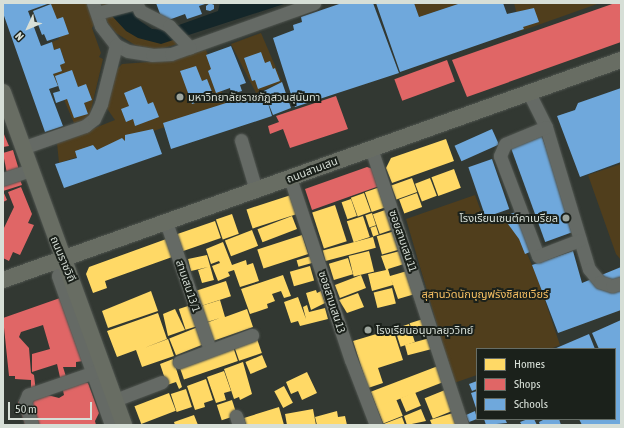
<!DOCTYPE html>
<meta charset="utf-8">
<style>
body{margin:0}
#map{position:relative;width:624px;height:428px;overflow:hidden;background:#323832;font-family:"Asap Condensed","Noto Sans Thai",sans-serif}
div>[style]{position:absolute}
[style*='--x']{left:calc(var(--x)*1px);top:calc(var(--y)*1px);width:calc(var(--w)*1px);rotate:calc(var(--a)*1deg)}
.green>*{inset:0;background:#503e1c}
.water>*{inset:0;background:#142629}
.homes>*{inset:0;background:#ffd966;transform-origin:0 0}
.shops>*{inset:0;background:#e06666;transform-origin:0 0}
.schools>*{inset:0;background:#6fa8dc;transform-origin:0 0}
.roads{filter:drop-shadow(0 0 1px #505550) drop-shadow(0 0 1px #505550)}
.minor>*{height:13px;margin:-6.5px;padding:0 6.5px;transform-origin:6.5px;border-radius:6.5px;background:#656a65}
.major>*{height:16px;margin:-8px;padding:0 8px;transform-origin:8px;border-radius:8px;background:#686d63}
.dots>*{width:11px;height:11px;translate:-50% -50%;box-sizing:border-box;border:2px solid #1b211b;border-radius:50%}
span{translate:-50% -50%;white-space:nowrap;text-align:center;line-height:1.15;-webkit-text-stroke:4px #1b211b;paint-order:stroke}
.poi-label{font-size:11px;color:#d7dfd7}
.left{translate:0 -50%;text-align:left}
.right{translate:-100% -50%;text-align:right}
.street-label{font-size:11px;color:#d7dfd7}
.park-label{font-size:11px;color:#f7c063}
.frame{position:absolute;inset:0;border:4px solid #d7dfd7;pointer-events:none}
.legend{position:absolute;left:476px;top:348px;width:140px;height:72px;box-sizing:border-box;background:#1b211b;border:1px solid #666d66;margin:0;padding:5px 7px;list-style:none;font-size:12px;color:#d7dfd7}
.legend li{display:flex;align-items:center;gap:8px;height:20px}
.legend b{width:20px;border:1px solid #666d66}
.north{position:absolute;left:8px;top:8px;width:40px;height:40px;-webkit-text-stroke:3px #1b211b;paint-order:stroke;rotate:226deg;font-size:11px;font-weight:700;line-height:16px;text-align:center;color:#d7dfd7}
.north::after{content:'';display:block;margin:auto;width:14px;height:18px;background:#d7dfd7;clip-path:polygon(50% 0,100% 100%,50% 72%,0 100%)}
.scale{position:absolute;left:8px;top:402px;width:84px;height:18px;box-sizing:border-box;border:2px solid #d7dfd7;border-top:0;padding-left:5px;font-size:12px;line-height:14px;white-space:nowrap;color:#d7dfd7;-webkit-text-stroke:3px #1b211b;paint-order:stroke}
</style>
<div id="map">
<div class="green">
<i style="clip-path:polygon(49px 3px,90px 3px,95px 23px,92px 28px,101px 53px,99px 57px,103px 59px,90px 114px,83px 121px,74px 123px,53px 74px,60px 65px,65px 62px,60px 48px,54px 50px,52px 42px,59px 39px)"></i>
<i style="clip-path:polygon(101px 3px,108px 3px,113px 17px,181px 40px,181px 43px,157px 50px,135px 45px,116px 33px,107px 22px)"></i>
<i style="clip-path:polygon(414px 3px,461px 3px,419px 17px)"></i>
<i style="clip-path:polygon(514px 3px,600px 3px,521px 31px)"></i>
<i style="clip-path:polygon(261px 33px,282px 82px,256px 93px,231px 44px)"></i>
<i style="clip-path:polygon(206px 50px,227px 106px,59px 163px,57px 143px,115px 120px,106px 107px,116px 70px,122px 64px,162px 61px)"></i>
<i style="clip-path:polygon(621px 164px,621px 260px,616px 254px,588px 175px)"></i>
<i style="clip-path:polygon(475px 195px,485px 222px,509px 213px,536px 274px,560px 345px,550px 349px,477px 349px,477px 375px,454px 383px,406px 219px)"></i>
</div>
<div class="water">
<i style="clip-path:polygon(108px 3px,130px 3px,134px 14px,140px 21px,152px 29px,165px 30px,218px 11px,220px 3px,287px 3px,161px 44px,138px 38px,126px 31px,113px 17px)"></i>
</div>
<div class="homes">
<i style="clip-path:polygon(446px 139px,454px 161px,392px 183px,386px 168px,391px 158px)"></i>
<i style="left:454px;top:169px;width:20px;height:24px;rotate:70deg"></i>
<i style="left:412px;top:178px;width:15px;height:22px;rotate:70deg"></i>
<i style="left:430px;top:178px;width:19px;height:16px;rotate:69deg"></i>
<i style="left:380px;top:187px;width:21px;height:16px;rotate:71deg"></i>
<i style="left:364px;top:193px;width:20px;height:14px;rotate:70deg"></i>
<i style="left:417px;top:193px;width:15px;height:19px;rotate:70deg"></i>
<i style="left:294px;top:194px;width:20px;height:50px;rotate:72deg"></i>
<i style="left:351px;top:199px;width:18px;height:10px;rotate:71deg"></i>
<i style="left:335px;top:205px;width:38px;height:24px;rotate:72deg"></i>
<i style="left:388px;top:209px;width:21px;height:16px;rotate:71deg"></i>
<i style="left:372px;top:213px;width:13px;height:7px;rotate:72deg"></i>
<i style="left:232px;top:214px;width:21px;height:17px;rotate:71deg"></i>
<i style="left:292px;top:216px;width:14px;height:37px;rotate:69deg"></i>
<i style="left:363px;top:216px;width:22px;height:17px;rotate:72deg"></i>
<i style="left:215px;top:221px;width:18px;height:42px;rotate:71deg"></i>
<i style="left:376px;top:226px;width:9px;height:6px;rotate:72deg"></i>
<i style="left:252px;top:230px;width:17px;height:29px;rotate:69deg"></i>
<i style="left:395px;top:231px;width:19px;height:19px;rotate:74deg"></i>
<i style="left:302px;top:235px;width:20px;height:47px;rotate:72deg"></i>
<i style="left:373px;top:237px;width:11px;height:52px;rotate:75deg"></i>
<i style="clip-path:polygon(169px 238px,175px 256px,105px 281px,107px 288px,93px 293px,86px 274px,89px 267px)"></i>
<i style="clip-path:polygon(223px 242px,232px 265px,246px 260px,247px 265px,253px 263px,259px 281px,240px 287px,234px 270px,228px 272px,230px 276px,218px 281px,212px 266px,220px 263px,219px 261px,211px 264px,206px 249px)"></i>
<i style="left:369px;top:251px;width:21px;height:21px;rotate:76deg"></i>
<i style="clip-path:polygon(400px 251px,404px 264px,388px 269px,390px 276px,407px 271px,415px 294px,398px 299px,391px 279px,393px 285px,372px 291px,368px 274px,386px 270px,381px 256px)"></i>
<i style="clip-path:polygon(207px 255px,214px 280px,202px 283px,198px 270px,208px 267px,191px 271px,188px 259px)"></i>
<i style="left:311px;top:256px;width:7px;height:15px;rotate:74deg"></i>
<i style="left:348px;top:258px;width:17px;height:20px;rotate:73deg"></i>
<i style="left:310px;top:266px;width:15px;height:21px;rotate:74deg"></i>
<i style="clip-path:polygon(283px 275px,291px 296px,284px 298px,281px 291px,272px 294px,275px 301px,267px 304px,268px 308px,250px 314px,241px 289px)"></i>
<i style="left:361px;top:275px;width:14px;height:28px;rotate:69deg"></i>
<i style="left:226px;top:281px;width:16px;height:33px;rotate:72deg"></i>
<i style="left:392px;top:288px;width:16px;height:19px;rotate:76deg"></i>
<i style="clip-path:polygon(316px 290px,317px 293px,321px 291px,325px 303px,311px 310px,306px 293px)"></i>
<i style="clip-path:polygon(151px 291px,158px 311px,108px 328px,102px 311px)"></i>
<i style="clip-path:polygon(358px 293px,364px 307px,347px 313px,339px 300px)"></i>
<i style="clip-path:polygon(298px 297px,306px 319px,303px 307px,307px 305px,309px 312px,325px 308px,328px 319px,300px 326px,298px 321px,291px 323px,284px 302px)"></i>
<i style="clip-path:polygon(220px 300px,225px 317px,247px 309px,253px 327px,213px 341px,206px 323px,220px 318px,204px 323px,198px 307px)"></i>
<i style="left:194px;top:304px;width:22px;height:16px;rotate:72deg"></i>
<i style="clip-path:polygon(175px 309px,185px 330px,168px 336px,163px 314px)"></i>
<i style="clip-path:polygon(158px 313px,167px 339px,144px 348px,168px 339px,174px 356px,142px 367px,136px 350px,117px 357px,107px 331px)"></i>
<i style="left:423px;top:319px;width:13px;height:14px;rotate:72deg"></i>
<i style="left:409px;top:324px;width:19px;height:15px;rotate:72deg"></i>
<i style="left:198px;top:327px;width:18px;height:31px;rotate:68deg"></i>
<i style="clip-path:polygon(393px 329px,403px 360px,378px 368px,383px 383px,368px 388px,353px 341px)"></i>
<i style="left:256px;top:336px;width:18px;height:24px;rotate:71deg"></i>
<i style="left:430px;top:338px;width:11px;height:26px;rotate:75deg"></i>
<i style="left:232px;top:344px;width:18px;height:57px;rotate:71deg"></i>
<i style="left:262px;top:355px;width:13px;height:18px;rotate:67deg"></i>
<i style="clip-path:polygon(173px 359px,182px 387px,179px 389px,176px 382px,167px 385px,160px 364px)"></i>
<i style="clip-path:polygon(243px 362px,252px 394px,240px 400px,239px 397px,234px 399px,224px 369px)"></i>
<i style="left:438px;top:366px;width:17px;height:72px;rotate:69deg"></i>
<i style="clip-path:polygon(224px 371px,231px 391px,224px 393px,226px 400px,216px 403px,207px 377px)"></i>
<i style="clip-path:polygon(307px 372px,317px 393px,302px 400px,298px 391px,291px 394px,286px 382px)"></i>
<i style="clip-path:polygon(206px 379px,213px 400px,204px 403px,205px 407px,195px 410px,187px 386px)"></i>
<i style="left:284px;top:386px;width:19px;height:11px;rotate:62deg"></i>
<i style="left:186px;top:389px;width:19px;height:16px;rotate:72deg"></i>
<i style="left:445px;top:390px;width:22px;height:22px;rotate:68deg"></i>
<i style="left:415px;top:392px;width:15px;height:16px;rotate:67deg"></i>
<i style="left:169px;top:393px;width:19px;height:37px;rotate:69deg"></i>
<i style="left:396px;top:399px;width:18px;height:21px;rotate:68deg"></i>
<i style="left:232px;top:400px;width:16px;height:16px;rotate:72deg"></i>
<i style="clip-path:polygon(279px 407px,284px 425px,246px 425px,244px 418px)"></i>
<i style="clip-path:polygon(313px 409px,316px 425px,287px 425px,285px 414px)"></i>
<i style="clip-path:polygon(421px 409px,426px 421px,407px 425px,404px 416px)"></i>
<i style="clip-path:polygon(337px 411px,338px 417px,345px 416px,347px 425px,317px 425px,315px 417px)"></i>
<i style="clip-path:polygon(453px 413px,457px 425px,432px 425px,430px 420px)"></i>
<i style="clip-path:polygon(194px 415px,198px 425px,175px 425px,174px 422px)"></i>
<i style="clip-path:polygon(402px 417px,405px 425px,381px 425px)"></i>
</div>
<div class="shops">
<i style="clip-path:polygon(615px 3px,621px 3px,621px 42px,467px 97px,452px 60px)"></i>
<i style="left:447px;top:60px;width:23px;height:56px;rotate:70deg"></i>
<i style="clip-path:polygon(336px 96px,348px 129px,290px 148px,283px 129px,270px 134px,268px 126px,279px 122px,276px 116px)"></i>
<i style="clip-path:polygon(3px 132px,9px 146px,3px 147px)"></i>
<i style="clip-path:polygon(13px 150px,19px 170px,7px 174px,3px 153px)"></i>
<i style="clip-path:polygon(367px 167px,376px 170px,382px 185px,312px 210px,305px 189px)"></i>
<i style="clip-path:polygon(19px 177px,22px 185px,3px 191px,7px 200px,3px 202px,3px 182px)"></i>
<i style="clip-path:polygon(21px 187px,32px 214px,28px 223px,34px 225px,20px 255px,13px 252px,9px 261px,3px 258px,3px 230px,14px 207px,8px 192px)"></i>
<i style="clip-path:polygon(evenodd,60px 298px,83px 361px,76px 362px,76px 367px,63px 367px,68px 383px,80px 380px,88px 383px,99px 413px,95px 421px,96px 425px,25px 425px,18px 402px,31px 392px,31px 380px,15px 379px,15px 376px,9px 376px,3px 318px,60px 298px,43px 325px,50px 349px,32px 354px,32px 372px,57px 364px,64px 395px,59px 398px,36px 392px,34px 375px,31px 373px,29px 348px,19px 337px,21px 332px,43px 325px)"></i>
</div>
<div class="schools">
<i style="clip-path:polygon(3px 3px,50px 3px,28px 11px,41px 46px,52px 42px,54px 50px,60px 48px,65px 63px,60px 65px,62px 71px,53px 74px,58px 86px,49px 89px,63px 126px,45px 132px,3px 13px)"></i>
<i style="clip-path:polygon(156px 3px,208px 3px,199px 6px,202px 14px,187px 19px,185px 14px,163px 22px)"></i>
<i style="clip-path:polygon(210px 3px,214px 5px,214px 9px,210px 11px,206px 10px,206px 6px)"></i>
<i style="clip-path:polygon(342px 3px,373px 3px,399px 73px,295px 107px,273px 38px,294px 30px,293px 25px,302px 22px,301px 17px)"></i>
<i style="clip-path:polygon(376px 3px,414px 3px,419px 17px,461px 3px,503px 3px,507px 14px,534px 8px,539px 22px,523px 27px,524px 29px,400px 72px)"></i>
<i style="clip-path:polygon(51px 4px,57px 19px,63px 17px,69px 34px,47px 41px,44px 34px,42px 35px,33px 11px)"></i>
<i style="clip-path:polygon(231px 46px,246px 83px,240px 85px,242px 91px,231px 94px,230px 88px,216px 93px,208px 71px,211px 69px,206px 55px)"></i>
<i style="clip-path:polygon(261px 52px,265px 63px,270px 61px,273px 69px,275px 68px,280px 81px,258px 89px,255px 80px,252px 81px,244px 58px)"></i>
<i style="clip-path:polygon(196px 66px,202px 81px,207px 79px,214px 97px,192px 104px,180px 71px)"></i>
<i style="clip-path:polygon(72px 70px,78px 87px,86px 84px,92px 100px,84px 103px,88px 114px,74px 118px,67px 99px,56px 103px,53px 93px,60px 91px,55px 76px)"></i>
<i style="clip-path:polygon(282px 82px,291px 108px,273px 115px,266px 97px,272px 116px,171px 149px,163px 123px,264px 91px)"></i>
<i style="clip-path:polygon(141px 86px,148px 104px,153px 102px,159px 117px,135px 126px,133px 119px,126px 122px,121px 109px,129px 106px,124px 93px)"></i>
<i style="clip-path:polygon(621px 88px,621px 162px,580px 177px,557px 116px,575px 110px,578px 103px)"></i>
<i style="clip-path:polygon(153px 129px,162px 154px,64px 188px,55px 164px,77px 158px,75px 151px,93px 145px,97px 150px,122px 138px,125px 141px,125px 135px)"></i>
<i style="left:492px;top:129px;width:17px;height:41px;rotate:66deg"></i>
<i style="left:541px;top:134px;width:103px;height:33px;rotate:70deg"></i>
<i style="left:492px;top:159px;width:53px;height:25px;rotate:71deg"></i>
<i style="clip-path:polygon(518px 211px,535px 250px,525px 254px,519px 239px,503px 217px)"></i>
<i style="clip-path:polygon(573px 251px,582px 283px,621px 267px,621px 310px,558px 333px,532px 265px)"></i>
<i style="clip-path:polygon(621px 320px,621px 425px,582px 425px,579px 419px,615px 419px,615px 349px,599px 349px,592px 333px)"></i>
<i style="clip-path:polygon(589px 334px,595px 349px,554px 349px)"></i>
<i style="clip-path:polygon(477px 381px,477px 389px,472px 391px,469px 384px)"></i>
<i style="clip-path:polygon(477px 391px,477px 408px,476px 408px,471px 393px)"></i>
<i style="clip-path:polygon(475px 411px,477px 419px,469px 422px,466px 415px)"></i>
<i style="clip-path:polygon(484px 419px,505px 419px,507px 423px,486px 425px)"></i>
<i style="clip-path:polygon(528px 419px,534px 419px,537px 425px,522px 425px,520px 422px)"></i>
<i style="clip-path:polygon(545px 419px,559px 419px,561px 425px,540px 425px,539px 422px)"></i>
</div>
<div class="roads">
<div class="minor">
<i style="--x:93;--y:3;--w:24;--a:71"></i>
<i style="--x:101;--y:26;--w:24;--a:52"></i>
<i style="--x:116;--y:45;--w:13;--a:27"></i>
<i style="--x:128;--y:51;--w:24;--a:9"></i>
<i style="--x:152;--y:55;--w:19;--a:-3"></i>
<i style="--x:171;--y:54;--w:152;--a:-19.6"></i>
<i style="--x:136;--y:3;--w:9;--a:63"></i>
<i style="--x:140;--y:11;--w:33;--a:27"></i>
<i style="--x:169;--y:26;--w:30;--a:46"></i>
<i style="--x:97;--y:13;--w:40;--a:-14.4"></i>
<i style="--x:528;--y:91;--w:40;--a:63.4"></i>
<i style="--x:546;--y:127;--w:148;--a:73.2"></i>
<i style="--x:589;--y:269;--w:17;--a:50"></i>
<i style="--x:600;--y:282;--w:13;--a:18"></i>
<i style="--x:612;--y:286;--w:9;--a:-18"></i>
<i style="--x:546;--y:127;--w:44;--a:157.5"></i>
<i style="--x:505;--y:144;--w:13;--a:113"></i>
<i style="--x:500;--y:156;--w:107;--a:69.2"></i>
<i style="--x:538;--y:256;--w:45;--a:-20.9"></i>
<i style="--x:241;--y:140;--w:52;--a:73.3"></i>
<i style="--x:22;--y:148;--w:67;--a:-19.2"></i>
<i style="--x:85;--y:126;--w:11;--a:-38"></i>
<i style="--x:94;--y:119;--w:17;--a:-65"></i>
<i style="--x:101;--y:104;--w:61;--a:-75.7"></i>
<i style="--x:371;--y:148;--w:292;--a:71.8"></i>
<i style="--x:290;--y:178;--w:192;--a:71.5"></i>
<i style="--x:351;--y:360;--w:70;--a:69"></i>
<i style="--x:3;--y:179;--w:28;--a:-18"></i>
<i style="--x:166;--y:222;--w:135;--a:71"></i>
<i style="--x:65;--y:260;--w:17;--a:114"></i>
<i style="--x:58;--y:276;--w:158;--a:70.4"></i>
<i style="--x:179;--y:362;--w:78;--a:-20.3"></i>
<i style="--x:115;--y:400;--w:50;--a:-21"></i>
<i style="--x:236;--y:416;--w:9;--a:72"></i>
<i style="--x:32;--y:425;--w:24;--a:-107"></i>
<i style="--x:25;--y:402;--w:8;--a:-67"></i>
<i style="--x:28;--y:395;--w:76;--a:-19.1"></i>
</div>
<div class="major">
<i style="--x:3;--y:92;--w:354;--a:70"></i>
<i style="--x:3;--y:280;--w:656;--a:-19.6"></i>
</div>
</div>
<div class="dots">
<i style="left:180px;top:97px;background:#9da59d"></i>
<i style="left:566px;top:218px;background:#9da59d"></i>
<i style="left:368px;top:330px;background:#9da59d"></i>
</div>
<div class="poi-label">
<span class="left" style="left:188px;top:97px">มหาวิทยาลัยราชภัฏสวนสุนันทา</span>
<span class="right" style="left:558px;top:218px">โรงเรียนเซนต์คาเบรียล</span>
<span class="left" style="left:376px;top:330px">โรงเรียนอนุบาลยุววิทย์</span>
</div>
<div class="street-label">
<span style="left:312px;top:170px;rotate:-21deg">ถนนสามเสน</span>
<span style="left:403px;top:241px;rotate:71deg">ซอยสามเสน 11</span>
<span style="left:63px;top:259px;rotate:67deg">ถนนราชวิถี</span>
<span style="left:188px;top:286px;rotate:71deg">สามเสน 13/1</span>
<span style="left:332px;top:302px;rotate:72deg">ซอยสามเสน 13</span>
</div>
<div class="park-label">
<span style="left:485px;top:294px">สุสานวัดนักบุญฟรังซิสเซเวียร์</span>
</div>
<div class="frame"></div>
<ul class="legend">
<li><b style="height:11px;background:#ffd966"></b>Homes</li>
<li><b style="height:11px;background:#e06666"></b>Shops</li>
<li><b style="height:11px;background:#6fa8dc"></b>Schools</li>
</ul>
<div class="north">N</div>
<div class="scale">50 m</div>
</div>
